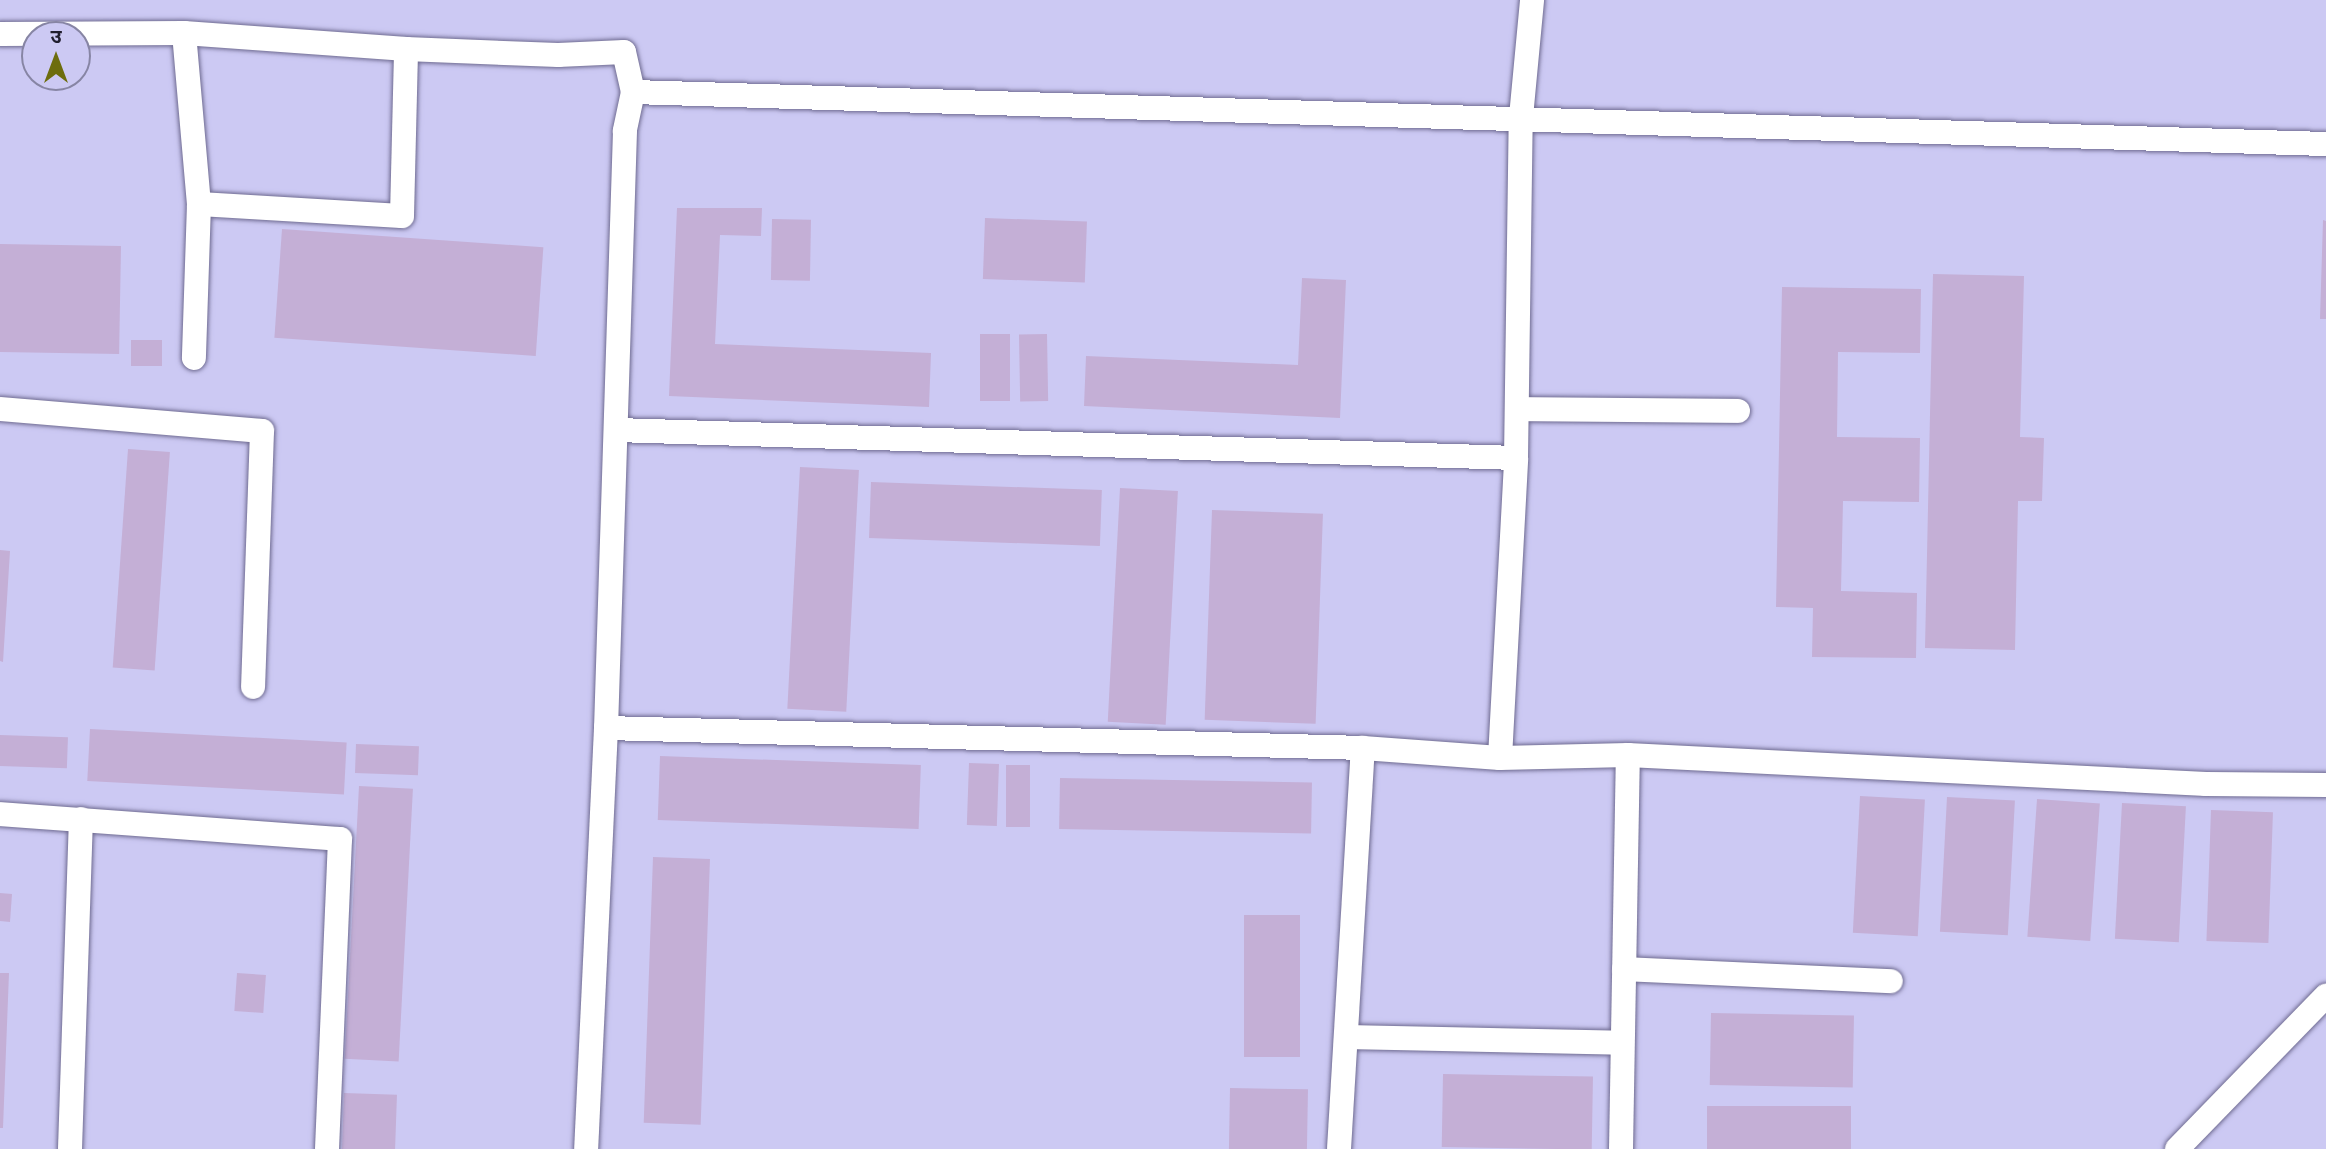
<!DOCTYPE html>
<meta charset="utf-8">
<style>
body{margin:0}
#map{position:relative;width:2326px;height:1149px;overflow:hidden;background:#ccc9f3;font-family:Cabin,"Noto Sans Devanagari",sans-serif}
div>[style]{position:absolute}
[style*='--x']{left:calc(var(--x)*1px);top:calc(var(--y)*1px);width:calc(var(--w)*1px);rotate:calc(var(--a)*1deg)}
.building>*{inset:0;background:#c4afd6;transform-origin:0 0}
.roads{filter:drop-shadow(0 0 2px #6f6b91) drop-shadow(0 0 2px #6f6b91)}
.service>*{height:24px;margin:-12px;padding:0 12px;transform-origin:12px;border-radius:12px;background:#fff}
span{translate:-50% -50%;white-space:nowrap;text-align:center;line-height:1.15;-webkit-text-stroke:5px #ccc9f3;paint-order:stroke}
.north{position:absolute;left:21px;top:21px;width:70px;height:70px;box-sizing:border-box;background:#ccc9f3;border:2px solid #8785a4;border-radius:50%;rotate:0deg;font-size:19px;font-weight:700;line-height:28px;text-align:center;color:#201e2e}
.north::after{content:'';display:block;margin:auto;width:24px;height:32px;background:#6d6d0d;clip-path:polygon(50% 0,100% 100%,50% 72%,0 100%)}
</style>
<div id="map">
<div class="building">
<i style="clip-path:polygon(677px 208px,762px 208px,761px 236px,720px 235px,715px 344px,931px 353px,929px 407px,669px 396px)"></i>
<i style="left:985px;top:218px;width:102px;height:61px;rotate:2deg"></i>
<i style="left:772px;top:219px;width:39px;height:61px;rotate:1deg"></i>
<i style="clip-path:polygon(2323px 220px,2326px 221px,2326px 319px,2320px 319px)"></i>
<i style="left:282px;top:229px;width:262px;height:109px;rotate:4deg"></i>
<i style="left:0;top:244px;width:121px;height:108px;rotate:1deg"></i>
<i style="clip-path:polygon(1933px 274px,2024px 276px,2020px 437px,2044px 438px,2042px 501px,2018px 501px,2015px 650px,1925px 648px)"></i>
<i style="clip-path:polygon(1302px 278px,1346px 280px,1340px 418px,1084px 406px,1086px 356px,1298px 365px)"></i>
<i style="clip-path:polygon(1782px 287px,1921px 289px,1920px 353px,1838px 352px,1837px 437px,1920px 438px,1919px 502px,1843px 501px,1841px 591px,1917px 593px,1916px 658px,1812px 657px,1813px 608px,1776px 607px)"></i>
<i style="left:980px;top:334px;width:30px;height:67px"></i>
<i style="left:1047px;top:334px;width:67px;height:28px;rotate:89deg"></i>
<i style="left:131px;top:340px;width:31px;height:26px"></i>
<i style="left:128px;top:449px;width:42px;height:219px;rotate:4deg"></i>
<i style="left:800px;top:467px;width:59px;height:242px;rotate:3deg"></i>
<i style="left:871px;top:482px;width:231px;height:56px;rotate:2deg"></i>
<i style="left:1120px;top:488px;width:58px;height:234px;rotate:3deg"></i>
<i style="left:1212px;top:510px;width:111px;height:210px;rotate:2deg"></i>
<i style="clip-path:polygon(0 550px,10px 551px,3px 662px,0 661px)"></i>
<i style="left:90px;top:729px;width:257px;height:52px;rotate:3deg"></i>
<i style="left:0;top:735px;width:68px;height:31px;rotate:2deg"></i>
<i style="left:356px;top:744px;width:63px;height:29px;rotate:2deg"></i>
<i style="left:660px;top:756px;width:261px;height:64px;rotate:2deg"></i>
<i style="left:969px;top:763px;width:30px;height:62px;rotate:2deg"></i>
<i style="left:1006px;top:765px;width:24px;height:62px"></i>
<i style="left:1060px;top:778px;width:252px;height:51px;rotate:1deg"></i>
<i style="left:359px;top:786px;width:54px;height:273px;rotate:3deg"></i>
<i style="left:1860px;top:796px;width:65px;height:137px;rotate:3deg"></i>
<i style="left:1947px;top:797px;width:68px;height:135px;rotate:3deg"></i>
<i style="left:2037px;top:799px;width:63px;height:138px;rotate:4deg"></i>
<i style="left:2122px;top:803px;width:64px;height:136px;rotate:3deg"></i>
<i style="left:2211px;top:810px;width:62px;height:131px;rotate:2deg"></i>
<i style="left:653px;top:857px;width:57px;height:266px;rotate:2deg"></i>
<i style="clip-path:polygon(0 893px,12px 894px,10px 922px,0 921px)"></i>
<i style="left:1244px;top:915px;width:56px;height:142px"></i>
<i style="clip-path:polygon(0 973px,9px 973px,3px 1128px,0 1128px)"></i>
<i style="left:237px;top:973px;width:29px;height:38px;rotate:4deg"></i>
<i style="left:1711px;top:1013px;width:143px;height:72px;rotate:1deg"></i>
<i style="left:1443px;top:1074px;width:150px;height:73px;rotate:1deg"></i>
<i style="left:1230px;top:1088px;width:78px;height:61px;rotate:1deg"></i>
<i style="left:344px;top:1093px;width:53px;height:56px;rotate:2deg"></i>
<i style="left:1707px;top:1106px;width:144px;height:43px"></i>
</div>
<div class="roads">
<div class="service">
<i style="--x:184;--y:33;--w:172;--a:85"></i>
<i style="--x:199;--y:204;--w:154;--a:91.9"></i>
<i style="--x:0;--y:34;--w:184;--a:-0.3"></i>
<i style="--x:184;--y:33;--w:223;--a:4.1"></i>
<i style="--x:406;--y:49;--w:152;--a:2.3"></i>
<i style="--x:558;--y:55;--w:66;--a:-2.6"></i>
<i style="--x:624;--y:52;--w:41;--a:77.3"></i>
<i style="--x:633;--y:92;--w:40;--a:102"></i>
<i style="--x:625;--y:131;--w:597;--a:91.82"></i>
<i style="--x:606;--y:728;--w:421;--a:92.7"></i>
<i style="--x:633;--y:92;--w:1694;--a:1.76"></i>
<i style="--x:199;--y:204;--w:203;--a:3.4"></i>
<i style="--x:402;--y:216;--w:167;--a:-88.6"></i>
<i style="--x:0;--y:409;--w:263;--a:4.8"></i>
<i style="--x:262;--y:431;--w:256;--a:92"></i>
<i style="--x:1517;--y:409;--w:221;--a:0.5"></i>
<i style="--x:616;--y:430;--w:900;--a:1.78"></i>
<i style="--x:606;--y:728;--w:757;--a:1.51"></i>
<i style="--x:1363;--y:748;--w:137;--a:4.2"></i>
<i style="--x:1500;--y:758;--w:128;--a:-1.3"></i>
<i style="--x:1628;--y:755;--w:579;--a:2.87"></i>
<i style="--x:2206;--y:784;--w:120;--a:0.5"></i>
<i style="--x:1500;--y:758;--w:300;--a:-86.9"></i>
<i style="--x:1516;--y:458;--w:341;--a:-89.2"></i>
<i style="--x:1521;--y:117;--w:118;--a:-84.6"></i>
<i style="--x:0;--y:814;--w:341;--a:4.2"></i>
<i style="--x:340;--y:839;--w:310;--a:92.4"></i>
<i style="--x:1624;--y:969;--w:267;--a:2.6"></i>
<i style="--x:1346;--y:1037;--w:276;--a:1.2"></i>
<i style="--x:70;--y:1149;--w:330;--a:-88.1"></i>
<i style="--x:1339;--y:1149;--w:402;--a:-86.6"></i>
<i style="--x:1621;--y:1149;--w:394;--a:-89"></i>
<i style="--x:2177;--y:1149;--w:214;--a:-45.8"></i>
</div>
</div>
<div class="north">उ</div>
</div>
